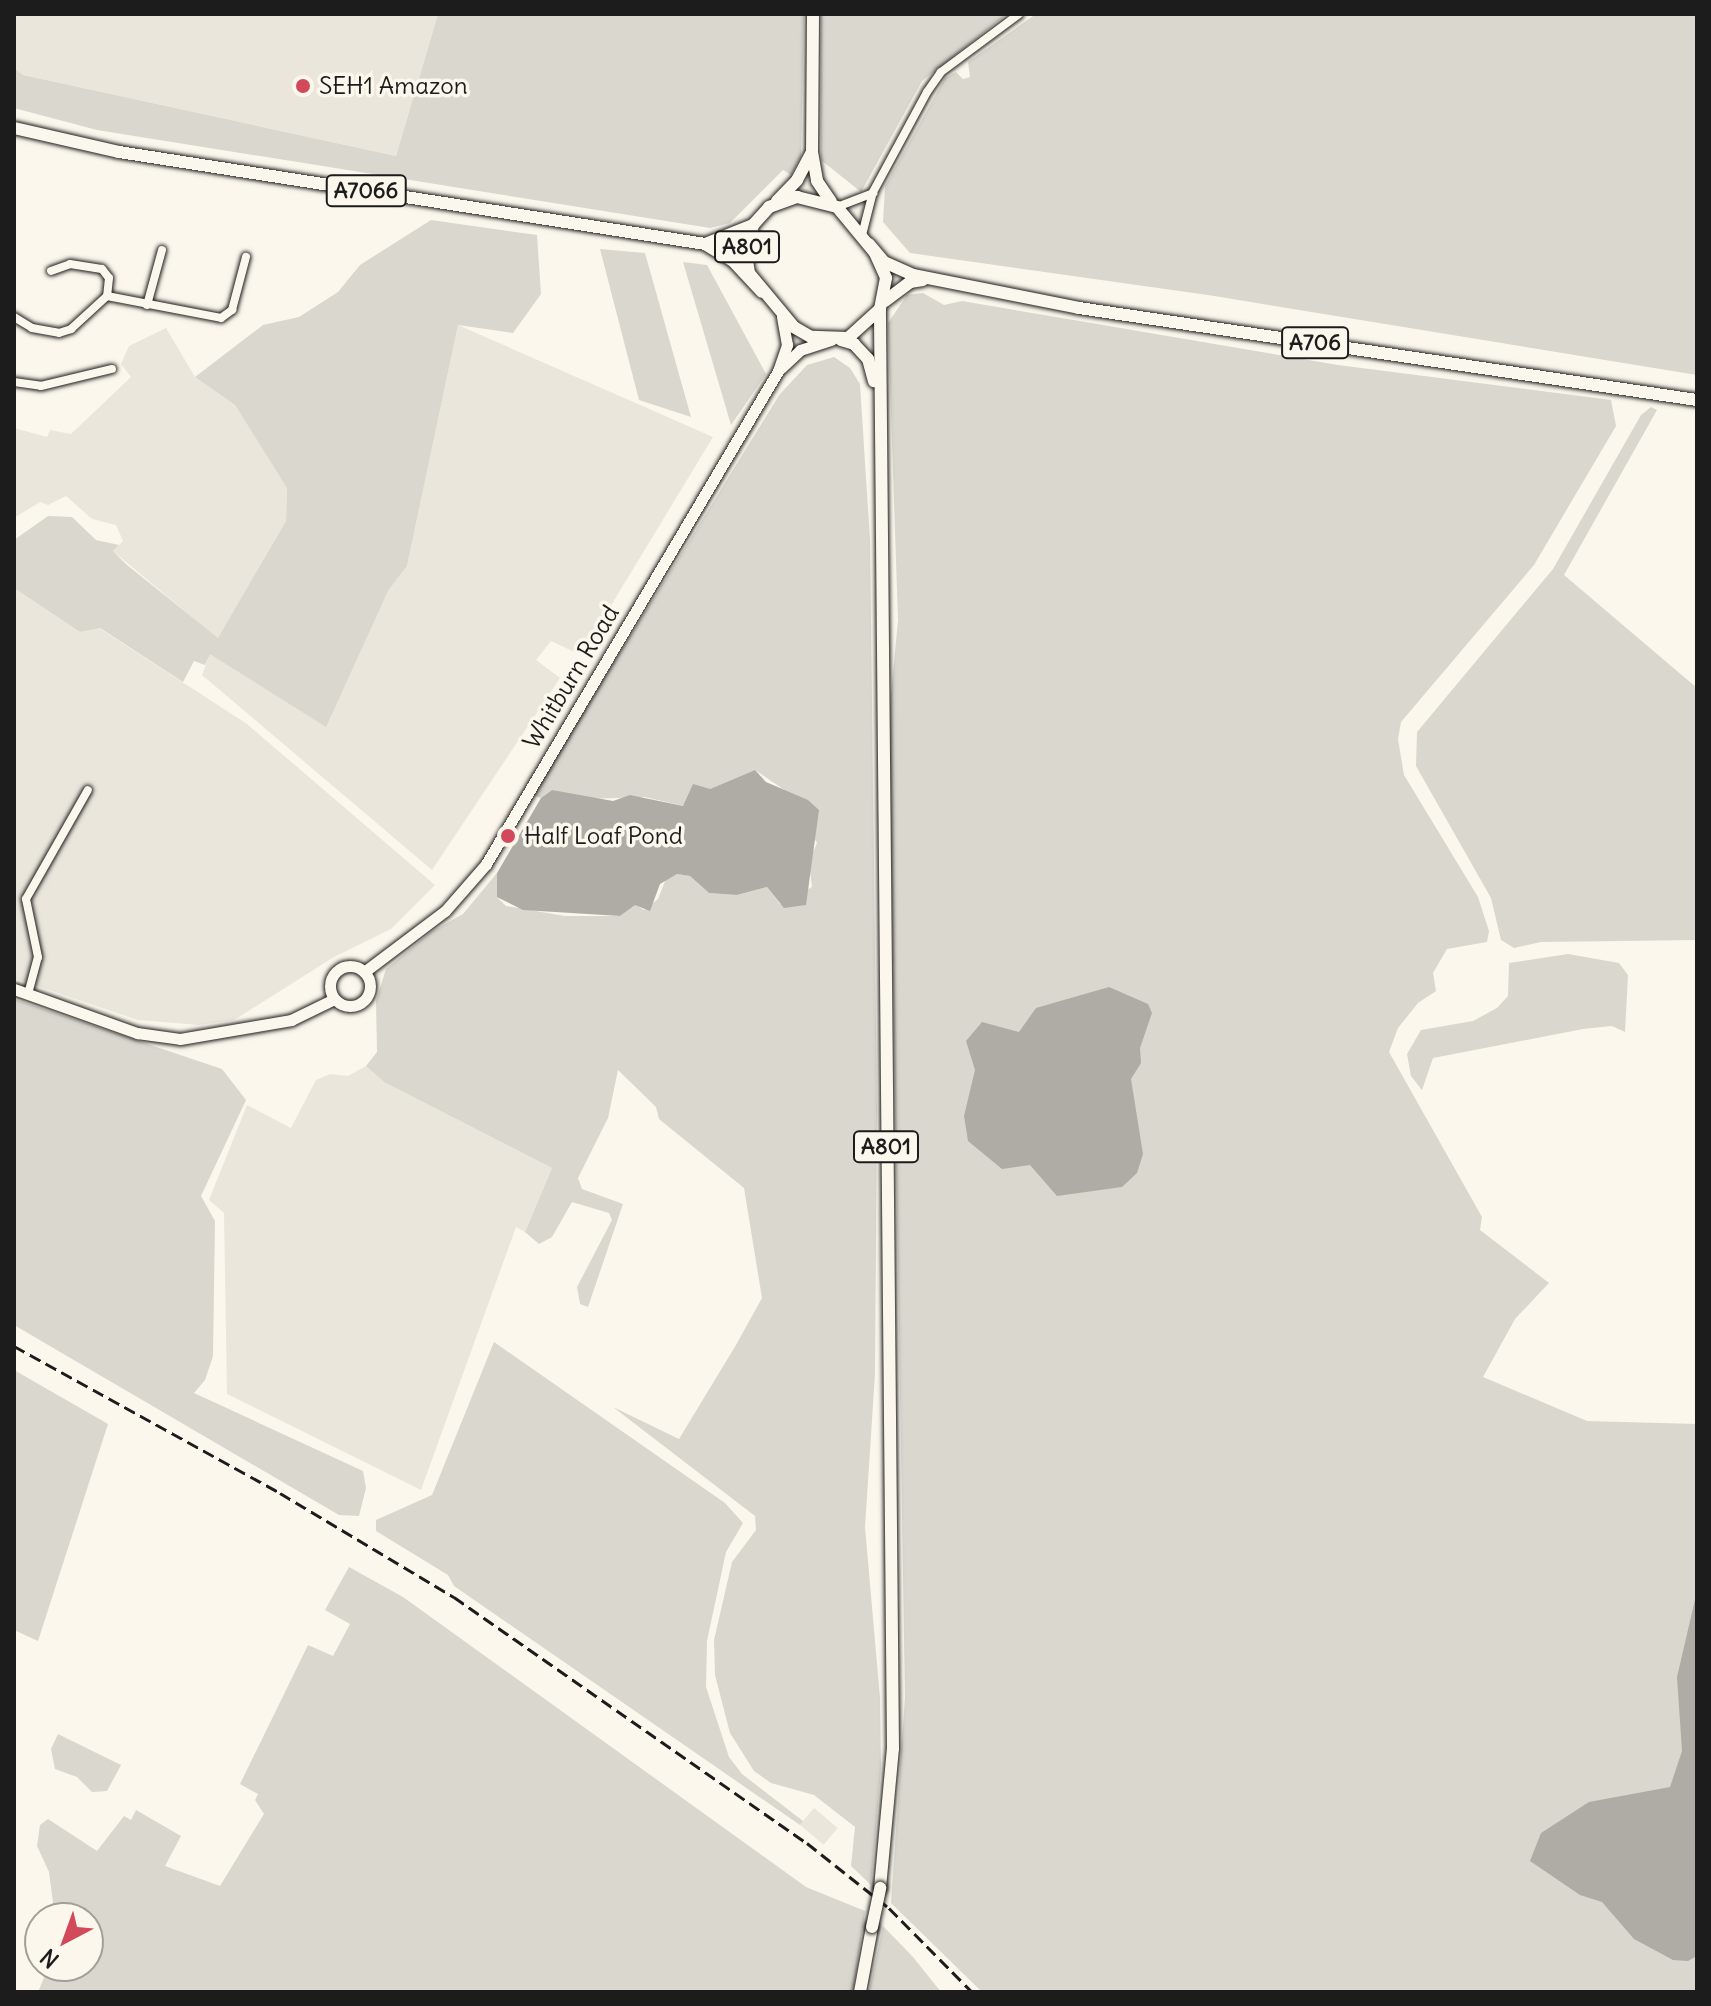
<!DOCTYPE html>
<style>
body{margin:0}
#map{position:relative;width:1711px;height:2006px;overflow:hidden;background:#fbf7ec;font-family:Delius,sans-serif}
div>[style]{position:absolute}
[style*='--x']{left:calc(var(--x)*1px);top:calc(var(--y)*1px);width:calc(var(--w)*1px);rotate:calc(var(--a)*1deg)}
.built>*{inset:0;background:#eae6dc;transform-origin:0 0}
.green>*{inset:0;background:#dad7ce}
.water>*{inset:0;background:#afaca5}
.roads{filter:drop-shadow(0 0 2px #1c1c1c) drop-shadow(0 0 2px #1c1c1c)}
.street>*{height:8px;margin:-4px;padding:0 4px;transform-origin:4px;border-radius:4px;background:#fbf7ec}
.secondary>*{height:11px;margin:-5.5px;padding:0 5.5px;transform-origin:5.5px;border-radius:5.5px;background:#fbf7ec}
.secondary>.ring{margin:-5.5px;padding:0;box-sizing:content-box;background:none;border:11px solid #fbf7ec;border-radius:50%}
.primary>*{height:12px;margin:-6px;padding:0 6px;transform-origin:6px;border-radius:6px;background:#fbf7ec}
.rail>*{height:3px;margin-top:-1.5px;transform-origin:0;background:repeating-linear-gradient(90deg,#1c1c1c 0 12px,transparent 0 18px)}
.bridges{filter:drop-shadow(0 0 2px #1c1c1c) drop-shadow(0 0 2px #1c1c1c)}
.primary-bridge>*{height:12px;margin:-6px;padding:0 6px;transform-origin:6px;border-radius:6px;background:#fbf7ec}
.dots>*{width:22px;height:22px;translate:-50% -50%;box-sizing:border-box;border:4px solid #fbf7ec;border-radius:50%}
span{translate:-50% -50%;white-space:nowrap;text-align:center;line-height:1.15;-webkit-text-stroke:7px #fbf7ec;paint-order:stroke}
.shield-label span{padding:2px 6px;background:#fbf7ec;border:2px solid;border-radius:6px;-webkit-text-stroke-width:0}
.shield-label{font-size:22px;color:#1c1c1c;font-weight:700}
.poi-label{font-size:24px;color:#1c1c1c}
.left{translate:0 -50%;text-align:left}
.street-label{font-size:24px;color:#1c1c1c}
.frame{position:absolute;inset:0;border:16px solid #1c1c1c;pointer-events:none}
.north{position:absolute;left:24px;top:1902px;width:80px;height:80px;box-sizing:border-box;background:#fbf7ec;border:2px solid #a29f99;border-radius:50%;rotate:221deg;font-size:22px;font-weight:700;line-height:32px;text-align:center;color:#1c1c1c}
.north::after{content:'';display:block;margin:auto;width:28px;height:36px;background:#d1495b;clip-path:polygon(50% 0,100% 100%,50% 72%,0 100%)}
</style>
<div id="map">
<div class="built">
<i style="clip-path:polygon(14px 14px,438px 14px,396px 156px,23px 75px,14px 68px)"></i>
<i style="clip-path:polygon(458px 325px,713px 437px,581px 655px,551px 641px,536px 660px,560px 678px,432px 870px,202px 675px,210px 653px,325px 726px,388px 591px,407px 566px)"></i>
<i style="clip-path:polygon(166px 328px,195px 377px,235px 405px,287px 487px,286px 521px,218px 639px,113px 551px,123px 541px,116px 525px,92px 519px,66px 496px,48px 505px,40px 502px,14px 518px,14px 428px,47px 437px,50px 430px,71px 434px,131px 377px,121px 364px,129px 346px)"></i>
<i style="clip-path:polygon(14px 588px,80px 632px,99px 628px,247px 724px,435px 885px,391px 929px,334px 957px,234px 1020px,199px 1025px,138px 1020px,14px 978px)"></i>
<i style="clip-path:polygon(366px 1066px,384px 1082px,552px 1168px,525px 1232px,516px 1227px,421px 1490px,227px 1394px,224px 1213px,209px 1200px,247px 1105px,291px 1128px,316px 1080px,330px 1074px,348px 1076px)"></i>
<i style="left:814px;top:1808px;width:31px;height:22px;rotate:40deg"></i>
</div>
<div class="green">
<i style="clip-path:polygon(438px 14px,804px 14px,801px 156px,791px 175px,783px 170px,730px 223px,710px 228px,97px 130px,14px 108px,14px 68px,23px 75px,396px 156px)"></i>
<i style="clip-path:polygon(821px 14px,1007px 14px,922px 81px,861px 192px,821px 160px)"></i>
<i style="clip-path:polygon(1036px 14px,1697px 14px,1697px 375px,1208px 295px,910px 253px,883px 222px,885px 186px,945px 78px,956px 72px,963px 79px,970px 77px,968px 62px)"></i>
<i style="clip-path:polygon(431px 220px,537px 235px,541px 294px,513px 333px,458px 325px,407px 566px,388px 591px,326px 727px,210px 654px,205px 665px,194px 661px,183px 682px,100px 628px,80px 632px,14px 588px,14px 540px,48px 516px,72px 517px,96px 540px,119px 545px,113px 551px,127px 565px,218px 638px,286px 521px,287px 488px,235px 405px,195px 377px,263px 325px,299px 317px,338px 292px,360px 265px)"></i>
<i style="clip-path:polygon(600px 249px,645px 253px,691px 417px,639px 400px)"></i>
<i style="clip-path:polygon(683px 262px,707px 265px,766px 374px,731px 425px)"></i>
<i style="clip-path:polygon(923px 293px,944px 305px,962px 301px,1338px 365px,1611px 400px,1616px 426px,1534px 565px,1401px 722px,1398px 739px,1404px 775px,1478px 897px,1489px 931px,1487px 942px,1447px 949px,1433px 973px,1436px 991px,1418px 1003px,1398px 1028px,1389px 1052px,1482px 1217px,1480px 1230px,1549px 1283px,1515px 1319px,1483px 1377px,1587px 1421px,1697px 1424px,1697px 1992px,982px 1992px,891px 1903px,905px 1697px,889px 715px,898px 620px,888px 323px,907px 295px)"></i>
<i style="clip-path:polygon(834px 357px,850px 368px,860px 384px,870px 540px,877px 1111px,875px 1374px,865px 1527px,880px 1698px,881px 1768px,871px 1885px,851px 1866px,855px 1827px,814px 1795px,771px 1783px,754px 1771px,730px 1733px,715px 1675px,714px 1640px,732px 1562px,756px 1530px,755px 1516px,613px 1407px,679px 1439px,736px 1345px,762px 1298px,744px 1188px,659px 1119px,656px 1107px,618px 1070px,608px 1118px,578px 1178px,582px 1189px,623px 1204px,588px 1307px,580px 1304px,577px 1287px,612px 1220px,609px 1213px,572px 1202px,552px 1237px,539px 1244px,525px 1232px,552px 1168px,384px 1082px,366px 1066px,377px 1052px,376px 1001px,386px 969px,431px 932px,463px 914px,497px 873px,497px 897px,506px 906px,565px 916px,620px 916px,635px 904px,644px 910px,658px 899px,667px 876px,677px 874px,690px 876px,709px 893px,737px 895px,767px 887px,780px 904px,812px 887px,809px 862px,817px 843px,786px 791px,755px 770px,691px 797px,683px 806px,645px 797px,587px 799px,552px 790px,541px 798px,532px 795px,780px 394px,807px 365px)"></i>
<i style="clip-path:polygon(1651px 407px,1657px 410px,1564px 575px,1697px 688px,1697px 940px,1541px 942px,1514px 948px,1501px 940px,1491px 898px,1416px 766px,1417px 732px,1553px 569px,1641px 415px)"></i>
<i style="clip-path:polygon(1568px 954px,1619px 963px,1628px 975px,1625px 1032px,1612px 1026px,1583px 1029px,1433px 1058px,1422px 1090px,1411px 1076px,1407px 1054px,1421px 1030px,1473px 1021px,1497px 1008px,1508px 996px,1509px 963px)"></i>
<i style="clip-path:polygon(14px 999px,222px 1069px,246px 1100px,201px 1196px,215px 1221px,213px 1356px,205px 1380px,194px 1393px,363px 1471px,366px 1488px,359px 1516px,339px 1515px,14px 1325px)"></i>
<i style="clip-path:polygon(494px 1342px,725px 1503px,743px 1523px,726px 1552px,707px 1641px,706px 1687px,729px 1757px,742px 1774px,803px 1821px,800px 1825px,454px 1586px,448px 1575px,376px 1531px,376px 1520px,432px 1495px)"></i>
<i style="clip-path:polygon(14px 1370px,108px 1424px,38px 1641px,14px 1630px)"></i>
<i style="clip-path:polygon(349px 1567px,403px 1597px,806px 1887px,865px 1911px,853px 1992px,38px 1992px,49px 1966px,88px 1966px,88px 1918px,55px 1918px,49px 1872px,37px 1846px,40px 1825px,48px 1819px,97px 1851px,124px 1816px,131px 1820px,136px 1810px,181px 1836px,165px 1866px,220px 1886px,264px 1814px,255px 1800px,258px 1794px,240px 1784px,308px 1645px,333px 1656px,350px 1624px,325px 1610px)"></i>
<i style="clip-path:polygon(58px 1734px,121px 1765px,107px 1791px,92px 1792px,77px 1777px,55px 1769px,51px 1749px)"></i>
<i style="clip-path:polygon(883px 1926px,913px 1957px,941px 1992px,869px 1992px)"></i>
</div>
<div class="water">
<i style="clip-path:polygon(755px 770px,766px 782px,808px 800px,819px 810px,806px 905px,784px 908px,767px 887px,737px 895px,709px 893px,690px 876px,677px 874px,660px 884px,650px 911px,635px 905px,620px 916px,523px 910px,497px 897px,497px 873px,541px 798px,552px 790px,613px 801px,630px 795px,683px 806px,693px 784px,710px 789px)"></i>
<i style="clip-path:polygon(1109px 987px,1148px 1004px,1152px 1013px,1140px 1048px,1141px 1063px,1131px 1079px,1143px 1154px,1137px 1173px,1122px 1187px,1057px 1196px,1030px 1165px,1002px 1169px,968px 1141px,964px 1116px,975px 1070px,966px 1041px,982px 1022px,1019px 1032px,1036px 1008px)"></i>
<i style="clip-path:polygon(1697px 1591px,1697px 1956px,1688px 1961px,1673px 1960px,1634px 1939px,1602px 1902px,1580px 1895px,1530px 1861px,1541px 1833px,1589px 1802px,1670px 1787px,1682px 1751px,1677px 1677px)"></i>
</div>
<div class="roads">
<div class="street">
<i style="--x:837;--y:207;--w:39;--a:-21"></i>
<i style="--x:862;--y:235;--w:44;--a:-75.7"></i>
<i style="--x:873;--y:192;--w:114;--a:-61.6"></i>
<i style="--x:927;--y:92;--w:24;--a:-55"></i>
<i style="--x:941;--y:72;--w:97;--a:-36.6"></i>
<i style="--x:51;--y:271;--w:20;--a:-20"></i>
<i style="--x:70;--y:264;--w:32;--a:9"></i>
<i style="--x:102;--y:269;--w:11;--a:52"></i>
<i style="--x:109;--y:278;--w:18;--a:96"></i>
<i style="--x:147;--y:305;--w:57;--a:-74.7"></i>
<i style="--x:14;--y:317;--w:21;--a:31"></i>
<i style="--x:32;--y:328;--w:27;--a:10"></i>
<i style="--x:59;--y:333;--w:13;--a:-18"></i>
<i style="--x:71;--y:329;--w:49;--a:-42.5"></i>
<i style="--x:107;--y:296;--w:116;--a:10.9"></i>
<i style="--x:221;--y:318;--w:14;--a:-36"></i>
<i style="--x:232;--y:310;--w:55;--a:-75.2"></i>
<i style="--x:14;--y:382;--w:27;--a:8"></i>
<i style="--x:41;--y:386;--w:73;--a:-13.5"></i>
<i style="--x:28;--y:994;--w:38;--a:-75"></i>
<i style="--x:38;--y:957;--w:59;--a:-101.7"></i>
<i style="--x:26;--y:899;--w:125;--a:-60.4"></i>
</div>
<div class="secondary">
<i style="--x:781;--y:368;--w:26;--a:-43"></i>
<i style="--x:800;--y:350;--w:33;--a:-18"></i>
<i class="ring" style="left:330px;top:966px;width:29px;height:29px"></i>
<i style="--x:364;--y:972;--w:101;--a:-37"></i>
<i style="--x:445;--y:911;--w:62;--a:-48.9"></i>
<i style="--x:486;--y:864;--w:573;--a:-59.36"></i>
<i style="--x:778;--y:371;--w:28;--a:-71"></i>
<i style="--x:787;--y:345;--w:29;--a:-100"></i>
<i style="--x:14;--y:989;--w:131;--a:19.7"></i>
<i style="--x:137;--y:1033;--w:43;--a:7.9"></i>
<i style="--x:180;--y:1039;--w:113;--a:-9.7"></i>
<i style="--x:291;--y:1020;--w:48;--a:-26"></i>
</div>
<div class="primary">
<i style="--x:813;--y:14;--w:138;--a:90.4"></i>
<i style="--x:812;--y:152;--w:29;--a:80"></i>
<i style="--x:817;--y:181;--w:25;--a:56"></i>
<i style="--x:14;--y:128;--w:108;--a:12.9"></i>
<i style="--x:119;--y:152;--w:593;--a:8.92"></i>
<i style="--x:705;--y:244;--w:33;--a:31"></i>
<i style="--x:733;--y:261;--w:42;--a:46.9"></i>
<i style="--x:797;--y:197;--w:41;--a:14"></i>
<i style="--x:837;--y:207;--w:60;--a:50.4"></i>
<i style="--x:875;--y:253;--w:27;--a:66"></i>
<i style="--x:886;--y:278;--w:32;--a:101"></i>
<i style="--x:880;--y:309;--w:43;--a:137.8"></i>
<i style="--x:848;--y:338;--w:37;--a:-178"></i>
<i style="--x:811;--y:337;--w:20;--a:-150"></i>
<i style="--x:794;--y:327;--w:70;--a:-129.8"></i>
<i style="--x:749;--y:273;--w:18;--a:-99"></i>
<i style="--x:746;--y:255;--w:31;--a:-77"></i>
<i style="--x:753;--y:225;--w:24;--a:-48"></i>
<i style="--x:769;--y:207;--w:30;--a:-20"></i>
<i style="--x:777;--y:201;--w:29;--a:-46"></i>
<i style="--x:797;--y:180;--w:32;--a:-62"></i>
<i style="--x:705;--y:244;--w:52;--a:-21.6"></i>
<i style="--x:869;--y:244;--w:23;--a:50"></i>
<i style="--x:884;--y:262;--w:32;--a:24"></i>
<i style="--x:913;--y:275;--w:169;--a:11.2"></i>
<i style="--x:1079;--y:308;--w:625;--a:8.47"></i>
<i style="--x:885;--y:301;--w:31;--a:-37"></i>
<i style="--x:910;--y:282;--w:13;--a:-9"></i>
<i style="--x:841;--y:340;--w:14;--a:17"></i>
<i style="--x:854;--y:344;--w:21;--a:47"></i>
<i style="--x:868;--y:359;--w:23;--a:75"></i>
<i style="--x:880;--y:1888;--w:140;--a:-84.7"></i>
<i style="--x:893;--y:1749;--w:1440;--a:-90.52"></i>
<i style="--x:860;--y:1992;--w:66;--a:-79.5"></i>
</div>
</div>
<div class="rail">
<i style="--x:14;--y:1346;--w:304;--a:28.9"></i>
<i style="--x:280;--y:1493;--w:203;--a:30.9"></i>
<i style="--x:454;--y:1597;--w:430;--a:34.9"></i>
<i style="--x:807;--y:1843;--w:105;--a:38.4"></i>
<i style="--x:889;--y:1908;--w:118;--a:45.3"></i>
</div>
<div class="bridges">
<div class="primary-bridge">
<i style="--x:872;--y:1927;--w:40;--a:-78"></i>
</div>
</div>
<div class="dots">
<i style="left:303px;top:86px;background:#d1495b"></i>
<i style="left:508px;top:836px;background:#d1495b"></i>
</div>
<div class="shield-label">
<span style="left:366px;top:191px">A7066</span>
<span style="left:747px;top:247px">A801</span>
<span style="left:1315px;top:343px">A706</span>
<span style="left:886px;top:1147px">A801</span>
</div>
<div class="poi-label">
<span class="left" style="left:319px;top:86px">SEH1 Amazon</span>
<span class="left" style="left:524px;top:836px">Half Loaf Pond</span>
</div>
<div class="street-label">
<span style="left:571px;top:677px;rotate:-59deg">Whitburn Road</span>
</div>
<div class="frame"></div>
<div class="north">N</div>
</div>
